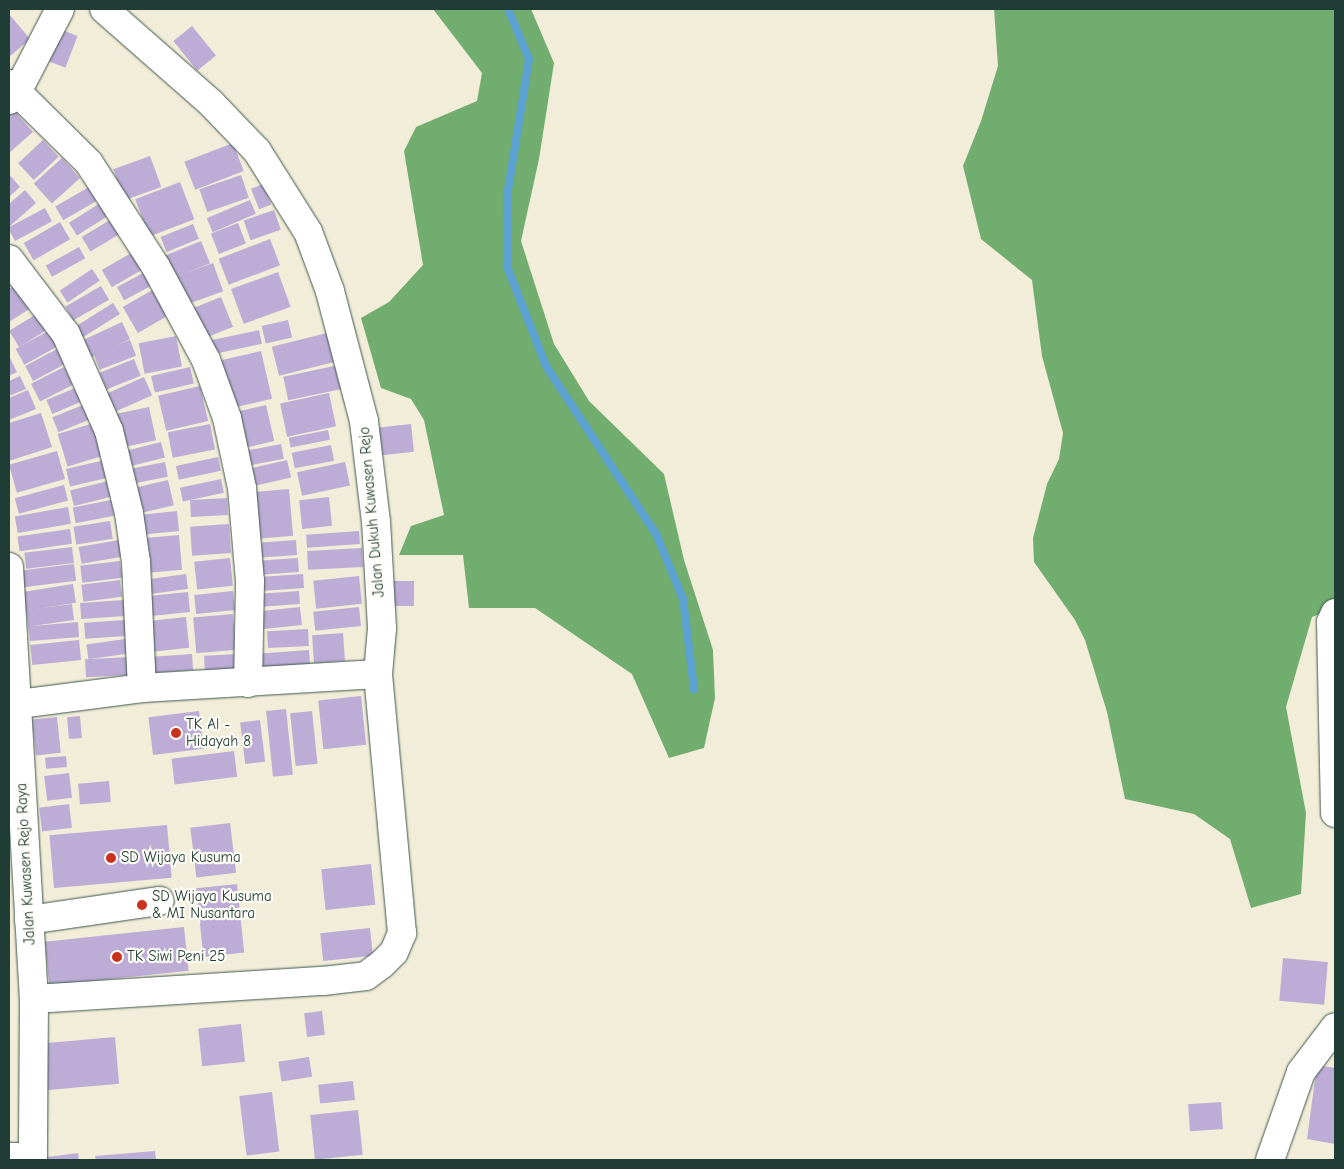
<!DOCTYPE html>
<style>
body{margin:0}
#map{position:relative;width:1344px;height:1169px;overflow:hidden;background:#f1edd8;font-family:"Comic Neue",sans-serif}
div>[style]{position:absolute}
[style*='--x']{left:calc(var(--x)*1px);top:calc(var(--y)*1px);width:calc(var(--w)*1px);rotate:calc(var(--a)*1deg)}
.forest>*{inset:0;background:#70ad6e}
.stream>*{height:8px;margin:-4px;padding:0 4px;transform-origin:4px;border-radius:4px;background:#5ca2d2}
.building>*{inset:0;background:#bdacd6;transform-origin:0 0}
.roads{filter:drop-shadow(0 0 1px #3e574d) drop-shadow(0 0 1px #3e574d)}
.minor>*{height:28px;margin:-14px;padding:0 14px;transform-origin:14px;border-radius:14px;background:#fff}
.dots>*{width:14px;height:14px;translate:-50% -50%;box-sizing:border-box;border:2px solid #fdfcf7;border-radius:50%}
span{translate:-50% -50%;white-space:nowrap;text-align:center;line-height:1.15;-webkit-text-stroke:4.5px #fdfcf7;paint-order:stroke}
.street-label{font-size:15px;color:#1f3d34}
.poi-label{font-size:15px;color:#1f3d34}
.left{translate:0 -50%;text-align:left}
.frame{position:absolute;inset:0;border:10px solid #1f3d34;pointer-events:none}
</style>
<div id="map">
<div class="forest">
<i style="clip-path:polygon(433px 9px,531px 9px,554px 63px,539px 159px,521px 241px,554px 344px,589px 401px,664px 474px,684px 560px,713px 650px,715px 698px,704px 748px,669px 758px,632px 674px,535px 608px,469px 608px,463px 555px,399px 555px,411px 526px,444px 515px,424px 420px,411px 399px,381px 388px,361px 318px,389px 302px,423px 265px,404px 151px,416px 127px,477px 101px,482px 73px)"></i>
<i style="clip-path:polygon(994px 9px,1335px 9px,1335px 608px,1312px 617px,1286px 707px,1306px 813px,1301px 894px,1251px 908px,1230px 839px,1194px 814px,1125px 799px,1107px 712px,1085px 640px,1075px 620px,1034px 562px,1033px 538px,1047px 484px,1059px 459px,1063px 433px,1042px 356px,1032px 280px,981px 239px,963px 166px,981px 121px,998px 66px)"></i>
</div>
<div class="stream">
<i style="--x:508;--y:9;--w:54;--a:67.2"></i>
<i style="--x:529;--y:59;--w:139;--a:99.1"></i>
<i style="--x:507;--y:196;--w:73;--a:89.2"></i>
<i style="--x:508;--y:269;--w:104;--a:68.6"></i>
<i style="--x:546;--y:366;--w:201;--a:56.8"></i>
<i style="--x:656;--y:534;--w:70;--a:67.4"></i>
<i style="--x:683;--y:599;--w:91;--a:83"></i>
</div>
<div class="building">
<i style="clip-path:polygon(9px 14px,30px 39px,9px 57px)"></i>
<i style="left:192px;top:26px;width:38px;height:24px;rotate:51deg"></i>
<i style="left:57px;top:28px;width:22px;height:34px;rotate:21deg"></i>
<i style="clip-path:polygon(13px 109px,33px 132px,9px 153px,9px 112px)"></i>
<i style="left:43px;top:140px;width:23px;height:34px;rotate:47deg"></i>
<i style="left:233px;top:143px;width:30px;height:52px;rotate:69deg"></i>
<i style="left:150px;top:156px;width:33px;height:39px;rotate:70deg"></i>
<i style="left:62px;top:158px;width:27px;height:38px;rotate:48deg"></i>
<i style="clip-path:polygon(9px 174px,20px 187px,9px 197px)"></i>
<i style="left:241px;top:175px;width:24px;height:44px;rotate:71deg"></i>
<i style="left:180px;top:182px;width:40px;height:48px;rotate:69deg"></i>
<i style="left:263px;top:184px;width:22px;height:13px;rotate:68deg"></i>
<i style="left:89px;top:187px;width:16px;height:39px;rotate:60deg"></i>
<i style="clip-path:polygon(25px 190px,36px 203px,9px 227px,9px 204px)"></i>
<i style="left:250px;top:200px;width:15px;height:47px;rotate:67deg"></i>
<i style="left:102px;top:202px;width:15px;height:39px;rotate:58deg"></i>
<i style="left:45px;top:208px;width:15px;height:42px;rotate:62deg"></i>
<i style="left:274px;top:210px;width:21px;height:32px;rotate:71deg"></i>
<i style="left:110px;top:220px;width:17px;height:33px;rotate:59deg"></i>
<i style="left:60px;top:222px;width:20px;height:42px;rotate:60deg"></i>
<i style="left:238px;top:223px;width:22px;height:29px;rotate:69deg"></i>
<i style="left:193px;top:224px;width:16px;height:35px;rotate:68deg"></i>
<i style="left:270px;top:239px;width:28px;height:55px;rotate:69deg"></i>
<i style="left:201px;top:241px;width:24px;height:42px;rotate:68deg"></i>
<i style="left:79px;top:247px;width:13px;height:38px;rotate:61deg"></i>
<i style="left:133px;top:252px;width:20px;height:36px;rotate:60deg"></i>
<i style="left:213px;top:263px;width:30px;height:42px;rotate:70deg"></i>
<i style="left:92px;top:269px;width:14px;height:39px;rotate:56deg"></i>
<i style="left:147px;top:271px;width:15px;height:34px;rotate:62deg"></i>
<i style="left:278px;top:272px;width:37px;height:50px;rotate:70deg"></i>
<i style="clip-path:polygon(19px 283px,34px 306px,9px 322px,9px 289px)"></i>
<i style="left:101px;top:286px;width:16px;height:41px;rotate:60deg"></i>
<i style="left:154px;top:289px;width:30px;height:36px;rotate:60deg"></i>
<i style="left:221px;top:297px;width:32px;height:31px;rotate:68deg"></i>
<i style="left:113px;top:303px;width:13px;height:47px;rotate:58deg"></i>
<i style="left:38px;top:313px;width:19px;height:34px;rotate:58deg"></i>
<i style="left:288px;top:320px;width:18px;height:27px;rotate:77deg"></i>
<i style="left:122px;top:322px;width:19px;height:44px;rotate:65deg"></i>
<i style="left:259px;top:330px;width:14px;height:55px;rotate:78deg"></i>
<i style="left:48px;top:331px;width:18px;height:37px;rotate:61deg"></i>
<i style="left:331px;top:332px;width:30px;height:61px;rotate:76deg"></i>
<i style="left:176px;top:336px;width:31px;height:38px;rotate:79deg"></i>
<i style="left:130px;top:340px;width:17px;height:39px;rotate:69deg"></i>
<i style="left:57px;top:349px;width:17px;height:36px;rotate:62deg"></i>
<i style="left:261px;top:351px;width:49px;height:47px;rotate:77deg"></i>
<i style="clip-path:polygon(9px 356px,17px 372px,9px 376px)"></i>
<i style="left:134px;top:359px;width:18px;height:37px;rotate:68deg"></i>
<i style="left:339px;top:365px;width:24px;height:57px;rotate:78deg"></i>
<i style="left:64px;top:367px;width:20px;height:37px;rotate:63deg"></i>
<i style="left:190px;top:367px;width:17px;height:40px;rotate:77deg"></i>
<i style="clip-path:polygon(20px 376px,26px 389px,9px 396px,9px 381px)"></i>
<i style="left:144px;top:377px;width:20px;height:43px;rotate:66deg"></i>
<i style="left:200px;top:386px;width:36px;height:43px;rotate:77deg"></i>
<i style="left:75px;top:388px;width:15px;height:31px;rotate:67deg"></i>
<i style="clip-path:polygon(28px 390px,36px 409px,9px 420px,9px 398px)"></i>
<i style="left:329px;top:393px;width:34px;height:50px;rotate:78deg"></i>
<i style="left:83px;top:405px;width:16px;height:33px;rotate:68deg"></i>
<i style="left:266px;top:405px;width:37px;height:30px;rotate:77deg"></i>
<i style="left:149px;top:407px;width:34px;height:40px;rotate:78deg"></i>
<i style="clip-path:polygon(41px 413px,52px 447px,9px 461px,9px 423px)"></i>
<i style="left:94px;top:423px;width:34px;height:38px;rotate:73deg"></i>
<i style="left:210px;top:424px;width:26px;height:43px;rotate:79deg"></i>
<i style="left:411px;top:424px;width:28px;height:35px;rotate:84deg"></i>
<i style="left:328px;top:430px;width:10px;height:40px;rotate:79deg"></i>
<i style="left:161px;top:442px;width:16px;height:44px;rotate:76deg"></i>
<i style="left:281px;top:444px;width:15px;height:40px;rotate:79deg"></i>
<i style="left:331px;top:445px;width:16px;height:40px;rotate:79deg"></i>
<i style="left:57px;top:451px;width:29px;height:50px;rotate:74deg"></i>
<i style="left:218px;top:457px;width:14px;height:43px;rotate:78deg"></i>
<i style="left:105px;top:460px;width:18px;height:40px;rotate:77deg"></i>
<i style="left:287px;top:460px;width:18px;height:40px;rotate:77deg"></i>
<i style="left:165px;top:462px;width:15px;height:39px;rotate:79deg"></i>
<i style="left:345px;top:462px;width:24px;height:49px;rotate:78deg"></i>
<i style="left:221px;top:479px;width:14px;height:42px;rotate:78deg"></i>
<i style="left:168px;top:480px;width:26px;height:34px;rotate:77deg"></i>
<i style="left:108px;top:481px;width:16px;height:39px;rotate:76deg"></i>
<i style="left:64px;top:485px;width:16px;height:51px;rotate:75deg"></i>
<i style="left:289px;top:489px;width:47px;height:35px;rotate:85deg"></i>
<i style="left:329px;top:497px;width:29px;height:30px;rotate:84deg"></i>
<i style="left:227px;top:498px;width:17px;height:37px;rotate:87deg"></i>
<i style="left:111px;top:500px;width:16px;height:39px;rotate:79deg"></i>
<i style="left:68px;top:507px;width:17px;height:54px;rotate:80deg"></i>
<i style="left:177px;top:511px;width:20px;height:38px;rotate:84deg"></i>
<i style="left:110px;top:521px;width:18px;height:37px;rotate:81deg"></i>
<i style="left:229px;top:524px;width:29px;height:39px;rotate:86deg"></i>
<i style="left:70px;top:529px;width:15px;height:53px;rotate:82deg"></i>
<i style="left:359px;top:531px;width:13px;height:53px;rotate:86deg"></i>
<i style="left:179px;top:535px;width:35px;height:36px;rotate:85deg"></i>
<i style="left:119px;top:540px;width:17px;height:41px;rotate:80deg"></i>
<i style="left:296px;top:540px;width:15px;height:35px;rotate:86deg"></i>
<i style="left:72px;top:547px;width:16px;height:48px;rotate:83deg"></i>
<i style="left:362px;top:548px;width:19px;height:55px;rotate:87deg"></i>
<i style="left:230px;top:558px;width:28px;height:36px;rotate:84deg"></i>
<i style="left:298px;top:558px;width:14px;height:40px;rotate:86deg"></i>
<i style="left:120px;top:561px;width:17px;height:40px;rotate:83deg"></i>
<i style="left:74px;top:564px;width:17px;height:55px;rotate:83deg"></i>
<i style="left:186px;top:574px;width:15px;height:43px;rotate:82deg"></i>
<i style="left:303px;top:574px;width:14px;height:40px;rotate:86deg"></i>
<i style="left:359px;top:576px;width:28px;height:46px;rotate:84deg"></i>
<i style="left:120px;top:580px;width:17px;height:39px;rotate:83deg"></i>
<i style="left:392px;top:581px;width:22px;height:25px"></i>
<i style="left:73px;top:584px;width:19px;height:51px;rotate:81deg"></i>
<i style="left:233px;top:591px;width:19px;height:39px;rotate:84deg"></i>
<i style="left:299px;top:591px;width:13px;height:42px;rotate:86deg"></i>
<i style="left:188px;top:592px;width:20px;height:44px;rotate:84deg"></i>
<i style="left:124px;top:600px;width:16px;height:44px;rotate:86deg"></i>
<i style="clip-path:polygon(72px 604px,74px 620px,32px 626px,78px 622px,79px 637px,30px 641px,26px 610px)"></i>
<i style="left:300px;top:607px;width:18px;height:43px;rotate:84deg"></i>
<i style="left:359px;top:607px;width:19px;height:46px;rotate:84deg"></i>
<i style="left:233px;top:614px;width:36px;height:40px;rotate:85deg"></i>
<i style="left:186px;top:617px;width:31px;height:42px;rotate:84deg"></i>
<i style="left:125px;top:620px;width:16px;height:41px;rotate:86deg"></i>
<i style="left:308px;top:629px;width:17px;height:41px;rotate:87deg"></i>
<i style="left:343px;top:633px;width:28px;height:31px;rotate:86deg"></i>
<i style="left:125px;top:639px;width:15px;height:39px;rotate:82deg"></i>
<i style="left:79px;top:640px;width:20px;height:49px;rotate:84deg"></i>
<i style="left:309px;top:650px;width:16px;height:52px;rotate:86deg"></i>
<i style="left:192px;top:654px;width:16px;height:43px;rotate:86deg"></i>
<i style="left:238px;top:654px;width:17px;height:34px;rotate:87deg"></i>
<i style="left:129px;top:657px;width:18px;height:44px;rotate:87deg"></i>
<i style="left:361px;top:696px;width:49px;height:43px;rotate:84deg"></i>
<i style="left:286px;top:709px;width:66px;height:20px;rotate:84deg"></i>
<i style="left:199px;top:711px;width:38px;height:51px;rotate:83deg"></i>
<i style="left:312px;top:711px;width:53px;height:22px;rotate:84deg"></i>
<i style="left:80px;top:716px;width:22px;height:13px;rotate:85deg"></i>
<i style="left:57px;top:717px;width:36px;height:25px;rotate:84deg"></i>
<i style="left:260px;top:720px;width:42px;height:20px;rotate:83deg"></i>
<i style="left:234px;top:751px;width:26px;height:63px;rotate:83deg"></i>
<i style="left:66px;top:756px;width:11px;height:21px;rotate:85deg"></i>
<i style="left:69px;top:773px;width:25px;height:25px;rotate:83deg"></i>
<i style="left:109px;top:781px;width:21px;height:31px;rotate:85deg"></i>
<i style="left:69px;top:804px;width:24px;height:30px;rotate:83deg"></i>
<i style="left:230px;top:823px;width:50px;height:40px;rotate:83deg"></i>
<i style="left:167px;top:825px;width:53px;height:118px;rotate:85deg"></i>
<i style="left:371px;top:864px;width:41px;height:50px;rotate:84deg"></i>
<i style="left:237px;top:884px;width:69px;height:41px;rotate:84deg"></i>
<i style="left:184px;top:927px;width:44px;height:140px;rotate:84deg"></i>
<i style="left:370px;top:928px;width:28px;height:50px;rotate:84deg"></i>
<i style="left:1283px;top:958px;width:45px;height:43px;rotate:5deg"></i>
<i style="left:322px;top:1011px;width:24px;height:18px;rotate:83deg"></i>
<i style="left:241px;top:1024px;width:38px;height:43px;rotate:84deg"></i>
<i style="left:115px;top:1037px;width:47px;height:74px;rotate:85deg"></i>
<i style="left:309px;top:1057px;width:20px;height:31px;rotate:81deg"></i>
<i style="clip-path:polygon(1317px 1065px,1335px 1068px,1335px 1144px,1307px 1139px)"></i>
<i style="left:353px;top:1081px;width:19px;height:35px;rotate:84deg"></i>
<i style="left:272px;top:1092px;width:60px;height:33px;rotate:83deg"></i>
<i style="left:1221px;top:1102px;width:27px;height:33px;rotate:86deg"></i>
<i style="left:358px;top:1110px;width:45px;height:48px;rotate:84deg"></i>
<i style="clip-path:polygon(155px 1151px,156px 1160px,96px 1160px,95px 1156px)"></i>
<i style="clip-path:polygon(78px 1153px,79px 1160px,47px 1160px,47px 1157px)"></i>
</div>
<div class="roads">
<div class="minor">
<i style="--x:9;--y:84;--w:112;--a:44.6"></i>
<i style="--x:89;--y:163;--w:124;--a:57.2"></i>
<i style="--x:156;--y:267;--w:106;--a:61.7"></i>
<i style="--x:206;--y:360;--w:62;--a:70.1"></i>
<i style="--x:227;--y:418;--w:72;--a:77.9"></i>
<i style="--x:242;--y:488;--w:93;--a:85.1"></i>
<i style="--x:250;--y:581;--w:102;--a:91.1"></i>
<i style="--x:9;--y:100;--w:11;--a:-45"></i>
<i style="--x:17;--y:92;--w:93;--a:-62.6"></i>
<i style="--x:9;--y:259;--w:94;--a:52.8"></i>
<i style="--x:66;--y:334;--w:106;--a:66.1"></i>
<i style="--x:109;--y:431;--w:84;--a:76.3"></i>
<i style="--x:129;--y:513;--w:49;--a:81.9"></i>
<i style="--x:136;--y:562;--w:126;--a:87.3"></i>
<i style="--x:9;--y:567;--w:433;--a:86.7"></i>
<i style="--x:34;--y:999;--w:161;--a:90.4"></i>
<i style="--x:1335;--y:613;--w:10;--a:114"></i>
<i style="--x:1331;--y:622;--w:191;--a:88.8"></i>
<i style="--x:19;--y:704;--w:124;--a:-7.4"></i>
<i style="--x:142;--y:688;--w:236;--a:-3.4"></i>
<i style="--x:378;--y:674;--w:46;--a:-85"></i>
<i style="--x:382;--y:628;--w:106;--a:-93.2"></i>
<i style="--x:376;--y:522;--w:102;--a:-96.8"></i>
<i style="--x:364;--y:421;--w:134;--a:-104.7"></i>
<i style="--x:330;--y:291;--w:63;--a:-110.4"></i>
<i style="--x:308;--y:232;--w:96;--a:-122.2"></i>
<i style="--x:257;--y:151;--w:66;--a:-133.8"></i>
<i style="--x:211;--y:103;--w:142;--a:-138.7"></i>
<i style="--x:29;--y:920;--w:132;--a:-8.3"></i>
<i style="--x:34;--y:999;--w:290;--a:-3.6"></i>
<i style="--x:323;--y:981;--w:43;--a:-6.6"></i>
<i style="--x:366;--y:976;--w:20;--a:-37"></i>
<i style="--x:382;--y:964;--w:17;--a:-45"></i>
<i style="--x:394;--y:952;--w:21;--a:-67"></i>
<i style="--x:402;--y:933;--w:260;--a:-95.3"></i>
<i style="--x:9;--y:1157;--w:24;--a:0"></i>
<i style="--x:1270;--y:1160;--w:93;--a:-70.6"></i>
<i style="--x:1301;--y:1072;--w:56;--a:-52.9"></i>
</div>
</div>
<div class="dots">
<i style="left:176px;top:733px;background:#c8321e"></i>
<i style="left:111px;top:858px;background:#c8321e"></i>
<i style="left:142px;top:905px;background:#c8321e"></i>
<i style="left:117px;top:957px;background:#c8321e"></i>
</div>
<div class="street-label">
<span style="left:372px;top:512px;rotate:-95deg">Jalan Dukuh Kuwasen Rejo</span>
<span style="left:26px;top:864px;rotate:-93deg">Jalan Kuwasen Rejo Raya</span>
</div>
<div class="poi-label">
<span class="left" style="left:186px;top:733px">TK Al -<br>Hidayah 8</span>
<span class="left" style="left:121px;top:858px">SD Wijaya Kusuma</span>
<span class="left" style="left:152px;top:905px">SD Wijaya Kusuma<br>&amp; MI Nusantara</span>
<span class="left" style="left:127px;top:957px">TK Siwi Peni 25</span>
</div>
<div class="frame"></div>
</div>
